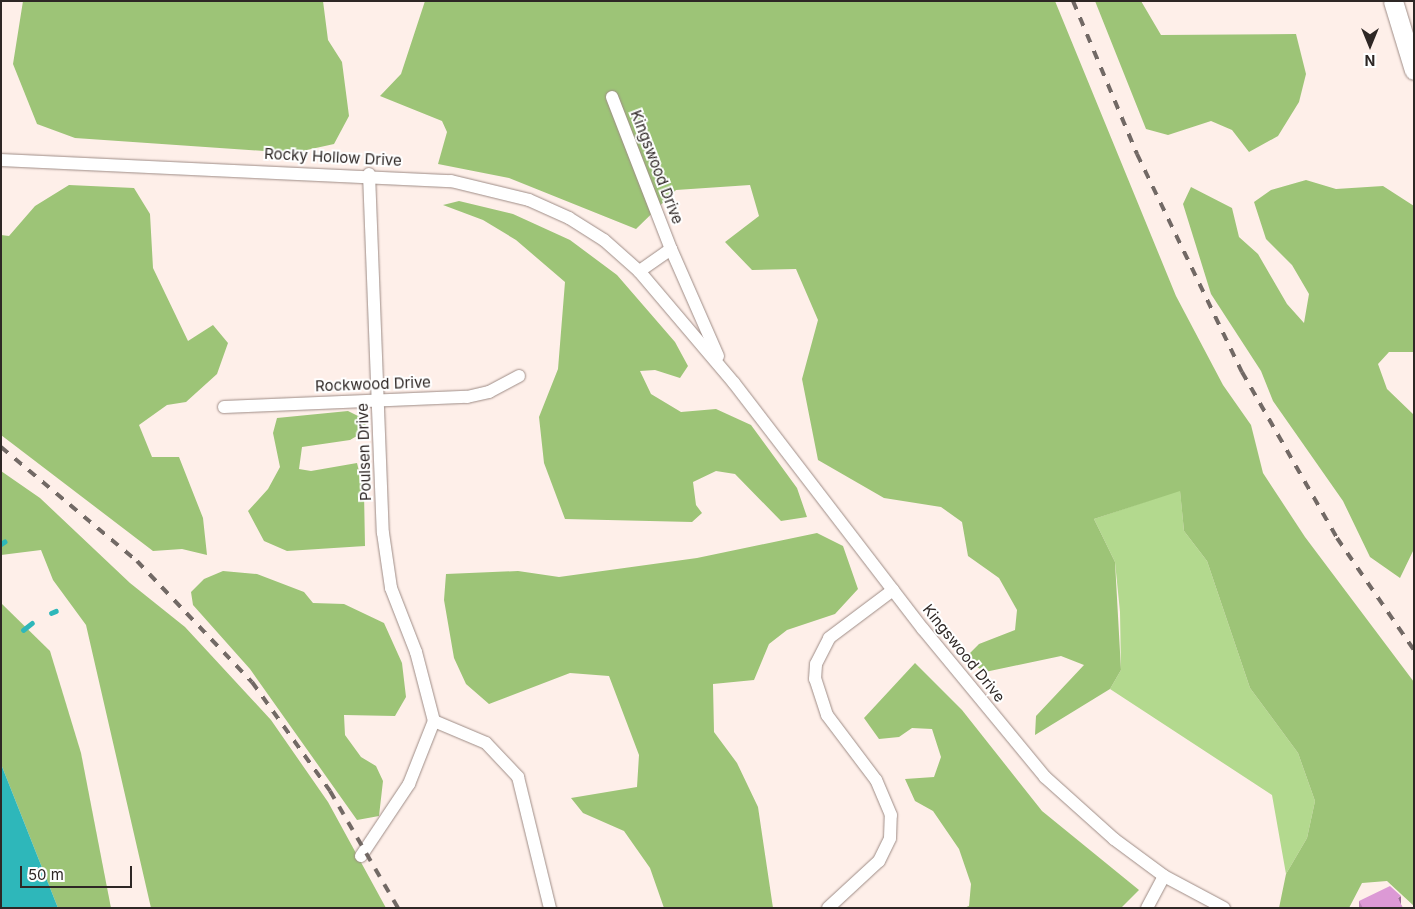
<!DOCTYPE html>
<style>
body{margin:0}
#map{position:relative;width:1415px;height:909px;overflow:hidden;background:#feefe9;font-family:Inter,sans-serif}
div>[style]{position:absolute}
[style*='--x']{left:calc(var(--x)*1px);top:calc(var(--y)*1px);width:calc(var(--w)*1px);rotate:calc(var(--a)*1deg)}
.green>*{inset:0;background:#b3d98e}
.forest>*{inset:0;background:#9dc477}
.water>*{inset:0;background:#2eb7ba}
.stream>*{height:4.5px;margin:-2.25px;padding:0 2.25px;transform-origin:2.25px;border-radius:2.25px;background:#2eb7ba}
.roads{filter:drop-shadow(0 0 1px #9e8c86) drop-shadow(0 0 1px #9e8c86)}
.street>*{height:12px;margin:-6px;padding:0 6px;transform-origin:6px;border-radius:6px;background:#fff}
.secondary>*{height:19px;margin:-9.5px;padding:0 9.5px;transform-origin:9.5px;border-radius:9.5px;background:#fff}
.rail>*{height:4px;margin-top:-2px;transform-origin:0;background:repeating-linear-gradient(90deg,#726965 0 9px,transparent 0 18px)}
.wall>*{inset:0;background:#bd84b7}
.shaded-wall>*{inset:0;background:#9a6b95}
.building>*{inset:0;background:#dc99d5}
span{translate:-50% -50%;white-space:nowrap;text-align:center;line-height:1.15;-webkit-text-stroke:4px #fff;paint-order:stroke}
.street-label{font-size:15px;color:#2e2725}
.frame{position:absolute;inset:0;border:2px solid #2e2725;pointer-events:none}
.north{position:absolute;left:1345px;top:20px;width:50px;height:50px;-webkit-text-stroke:4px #fff;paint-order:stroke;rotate:180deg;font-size:14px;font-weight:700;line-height:20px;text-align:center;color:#2e2725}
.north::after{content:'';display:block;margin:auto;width:18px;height:22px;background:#2e2725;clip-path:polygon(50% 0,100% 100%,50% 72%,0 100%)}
.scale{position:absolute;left:20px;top:866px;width:112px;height:22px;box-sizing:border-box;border:2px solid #2e2725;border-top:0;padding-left:6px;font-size:15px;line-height:18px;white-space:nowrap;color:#2e2725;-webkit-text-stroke:4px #fff;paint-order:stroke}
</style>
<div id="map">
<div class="green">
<i style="clip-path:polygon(1180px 490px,1184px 531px,1207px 561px,1250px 688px,1298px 753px,1315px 801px,1307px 838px,1286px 874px,1272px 795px,1110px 689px,1121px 670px,1120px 612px,1115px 562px,1094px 519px)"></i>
</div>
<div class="forest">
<i style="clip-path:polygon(23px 1px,323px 1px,328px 40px,342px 62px,349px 116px,334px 144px,293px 153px,75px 138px,37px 124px,13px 64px)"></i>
<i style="clip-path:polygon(425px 1px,1055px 1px,1176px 296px,1223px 385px,1251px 425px,1263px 473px,1305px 537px,1414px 682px,1414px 906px,1387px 881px,1362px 883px,1349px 908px,1279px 908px,1286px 874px,1307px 838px,1315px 801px,1298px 753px,1250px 688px,1207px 561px,1184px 531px,1180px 491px,1094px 519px,1115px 562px,1121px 670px,1110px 689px,1035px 735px,1036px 716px,1084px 665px,1061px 656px,985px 672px,964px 659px,979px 644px,1015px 630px,1017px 610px,999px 578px,968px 556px,962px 522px,941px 507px,884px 498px,818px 460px,802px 379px,818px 320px,796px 269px,752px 270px,725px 242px,759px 216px,750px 185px,676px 190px,636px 229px,509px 178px,438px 164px,447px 132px,442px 121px,380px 96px,401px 74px)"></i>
<i style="clip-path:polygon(1095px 1px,1141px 1px,1161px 35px,1296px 34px,1306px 74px,1299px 102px,1278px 136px,1249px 152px,1232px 130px,1211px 121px,1168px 135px,1146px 129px)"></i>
<i style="clip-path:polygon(1306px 180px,1336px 189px,1383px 186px,1414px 206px,1414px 352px,1389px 352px,1378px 364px,1387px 389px,1414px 415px,1414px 549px,1400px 578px,1370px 557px,1343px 501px,1273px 401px,1261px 371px,1211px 294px,1183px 204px,1191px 187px,1232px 208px,1239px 237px,1258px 254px,1287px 304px,1304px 323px,1309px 294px,1292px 265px,1266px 239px,1254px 202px,1271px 190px)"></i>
<i style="clip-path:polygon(69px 185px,134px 188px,150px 214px,153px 268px,188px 341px,213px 325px,228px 343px,217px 374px,186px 402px,167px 405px,139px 425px,152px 457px,179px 457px,203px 518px,207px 555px,182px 549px,153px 551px,1px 435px,1px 235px,9px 236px,35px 206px)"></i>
<i style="clip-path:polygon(459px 201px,513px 214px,570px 240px,617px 275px,675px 342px,688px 366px,680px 378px,655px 370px,640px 371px,651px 394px,681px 412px,716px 409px,751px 425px,797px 488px,807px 517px,781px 521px,735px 474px,716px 471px,693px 482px,696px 505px,702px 513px,692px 522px,565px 519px,544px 463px,539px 417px,558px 369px,565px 282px,516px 240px,483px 220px,443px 205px)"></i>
<i style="clip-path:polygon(348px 411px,364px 419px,367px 430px,350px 440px,302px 447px,299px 469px,311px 471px,357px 463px,364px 492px,365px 546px,287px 551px,264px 541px,248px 511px,268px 489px,280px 467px,273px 433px,277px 418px)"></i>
<i style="clip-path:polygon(1px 471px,40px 498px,130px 583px,185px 627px,271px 720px,328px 802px,386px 908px,151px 908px,86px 625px,53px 580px,41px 550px,1px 555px)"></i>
<i style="clip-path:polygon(817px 533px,843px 546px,858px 589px,835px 614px,787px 630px,769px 644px,754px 680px,713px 684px,714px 732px,737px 763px,758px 807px,773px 908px,664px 908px,650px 868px,624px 831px,583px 813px,571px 798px,637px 787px,639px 755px,609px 676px,570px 673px,489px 704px,466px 684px,454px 658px,444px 600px,446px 574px,518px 571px,559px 577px,697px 558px)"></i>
<i style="clip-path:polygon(223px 571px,257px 574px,304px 592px,313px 603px,344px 604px,384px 623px,402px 663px,406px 697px,395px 716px,344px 715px,345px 735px,361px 757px,376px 766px,383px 781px,379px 816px,357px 820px,250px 669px,193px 605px,191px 592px,204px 579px)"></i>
<i style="clip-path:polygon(1px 603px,50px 651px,81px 753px,111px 908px,58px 908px,1px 764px)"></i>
<i style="clip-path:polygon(915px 663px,962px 710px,1042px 811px,1139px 890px,1121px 908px,964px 908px,969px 906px,971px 884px,959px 849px,933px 811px,915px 801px,905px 779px,934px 777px,941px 757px,932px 729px,912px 728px,899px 737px,879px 739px,864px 718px)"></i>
</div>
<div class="water">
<i style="clip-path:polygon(1px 764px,58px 908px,1px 908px)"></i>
</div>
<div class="stream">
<i style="--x:1;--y:544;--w:4;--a:-34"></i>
<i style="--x:51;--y:613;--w:5;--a:-22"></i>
<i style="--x:23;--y:630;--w:11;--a:-38"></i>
</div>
<div class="roads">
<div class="street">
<i style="--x:612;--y:97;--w:163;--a:68.8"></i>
<i style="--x:671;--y:249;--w:39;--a:145"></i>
<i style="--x:639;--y:271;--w:147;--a:49.7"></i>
<i style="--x:734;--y:383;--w:310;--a:52.5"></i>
<i style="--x:923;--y:629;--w:192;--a:50.5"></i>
<i style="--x:1045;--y:777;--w:93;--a:41.9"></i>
<i style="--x:1114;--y:839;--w:62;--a:36.5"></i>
<i style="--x:1164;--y:876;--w:68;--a:28.1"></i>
<i style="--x:1;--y:160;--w:450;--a:2.7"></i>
<i style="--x:451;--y:181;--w:80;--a:13.7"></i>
<i style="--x:529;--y:200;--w:44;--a:24.2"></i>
<i style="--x:569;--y:218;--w:41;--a:32.2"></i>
<i style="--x:604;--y:240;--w:47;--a:41.5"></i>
<i style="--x:369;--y:174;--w:359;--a:87.8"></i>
<i style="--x:383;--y:533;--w:56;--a:81.7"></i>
<i style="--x:391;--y:588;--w:69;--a:68.7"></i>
<i style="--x:416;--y:652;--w:71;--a:75.4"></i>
<i style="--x:434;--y:721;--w:56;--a:22.9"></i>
<i style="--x:486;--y:743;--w:47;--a:46.7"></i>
<i style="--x:518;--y:777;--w:135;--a:76.3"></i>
<i style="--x:671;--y:249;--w:117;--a:66.3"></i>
<i style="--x:224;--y:407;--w:243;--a:-2.4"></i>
<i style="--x:467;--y:397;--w:23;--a:-13"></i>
<i style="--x:489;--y:392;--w:34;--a:-28"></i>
<i style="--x:361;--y:856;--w:87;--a:-56.3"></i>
<i style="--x:409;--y:784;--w:68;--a:-68.4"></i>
<i style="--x:828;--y:908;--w:69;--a:-42.7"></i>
<i style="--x:879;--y:861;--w:25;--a:-64"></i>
<i style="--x:890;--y:838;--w:23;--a:-88"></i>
<i style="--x:891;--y:815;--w:38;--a:-113"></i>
<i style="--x:876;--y:780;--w:81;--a:-127"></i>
<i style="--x:827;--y:715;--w:38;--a:-108"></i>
<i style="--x:815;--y:679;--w:15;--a:-86"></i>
<i style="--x:816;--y:664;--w:29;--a:-63"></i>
<i style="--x:829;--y:638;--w:80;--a:-36.9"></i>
<i style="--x:1147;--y:908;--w:36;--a:-62"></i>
</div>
<div class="secondary">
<i style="--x:1393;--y:1;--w:72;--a:73.1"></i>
</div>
</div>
<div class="rail">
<i style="--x:1073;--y:1;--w:166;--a:67.3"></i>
<i style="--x:1137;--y:154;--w:242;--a:64.3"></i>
<i style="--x:1242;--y:372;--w:191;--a:60.2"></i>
<i style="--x:1337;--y:538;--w:136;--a:55.5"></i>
<i style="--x:1;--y:447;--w:177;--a:40"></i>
<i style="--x:137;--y:561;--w:167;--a:46.5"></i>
<i style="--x:252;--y:682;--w:134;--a:54.4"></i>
<i style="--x:330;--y:791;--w:135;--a:59.8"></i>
</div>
<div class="wall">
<i style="clip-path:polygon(1359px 901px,1401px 905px,1403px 908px,1359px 908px)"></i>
</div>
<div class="shaded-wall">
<i style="clip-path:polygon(1401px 896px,1401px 908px,1398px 898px)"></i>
</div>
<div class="building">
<i style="clip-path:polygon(1390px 886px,1401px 896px,1398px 898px,1403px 908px,1363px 908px,1359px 901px)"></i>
</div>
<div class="street-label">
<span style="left:333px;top:157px;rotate:3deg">Rocky Hollow Drive</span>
<span style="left:657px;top:167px;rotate:69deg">Kingswood Drive</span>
<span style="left:373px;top:384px;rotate:-2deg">Rockwood Drive</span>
<span style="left:364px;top:452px;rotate:-92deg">Poulsen Drive</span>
<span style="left:964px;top:653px;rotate:51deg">Kingswood Drive</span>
</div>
<div class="frame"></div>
<div class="north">N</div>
<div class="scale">50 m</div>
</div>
